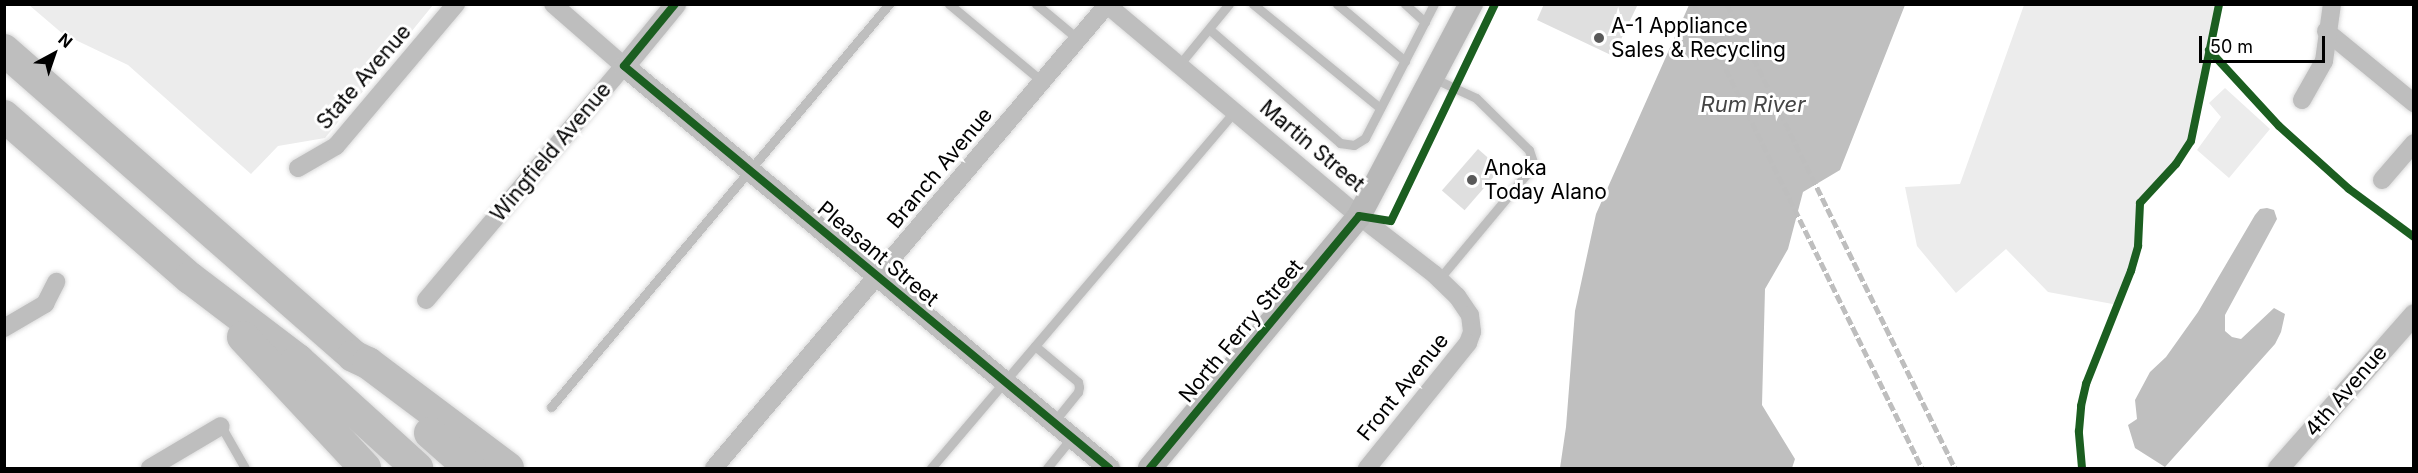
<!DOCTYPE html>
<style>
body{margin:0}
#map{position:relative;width:2418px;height:473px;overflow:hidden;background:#fff;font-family:Inter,sans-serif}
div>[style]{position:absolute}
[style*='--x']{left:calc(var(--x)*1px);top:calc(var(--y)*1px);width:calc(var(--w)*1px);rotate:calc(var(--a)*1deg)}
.green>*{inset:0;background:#ececec}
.water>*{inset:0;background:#bfbfbf}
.building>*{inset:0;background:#dfdfdf;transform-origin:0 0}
.roads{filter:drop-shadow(0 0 2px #dbdbdb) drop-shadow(0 0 2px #dbdbdb)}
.service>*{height:9px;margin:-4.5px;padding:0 4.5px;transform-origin:4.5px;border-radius:4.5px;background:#bebebe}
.minor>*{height:18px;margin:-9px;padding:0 9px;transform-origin:9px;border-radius:9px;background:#bebebe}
.tertiary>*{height:21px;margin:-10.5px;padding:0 10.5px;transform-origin:10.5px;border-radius:10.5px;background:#bebebe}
.secondary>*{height:24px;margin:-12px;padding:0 12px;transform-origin:12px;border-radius:12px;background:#b8b8b8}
.motorway>*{height:32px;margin:-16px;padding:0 16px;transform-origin:16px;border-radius:16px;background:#bebebe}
.rail>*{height:4.5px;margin-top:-2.25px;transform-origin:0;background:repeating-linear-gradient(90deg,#bebebe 0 9px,transparent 0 12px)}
.cycleway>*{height:8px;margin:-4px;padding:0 4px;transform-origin:4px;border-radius:4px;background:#1b5e20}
.dots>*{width:16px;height:16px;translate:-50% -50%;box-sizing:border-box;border:3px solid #fff;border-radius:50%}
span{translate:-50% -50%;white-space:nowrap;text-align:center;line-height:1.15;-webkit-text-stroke:6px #fff;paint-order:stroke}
.poi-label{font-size:21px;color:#000}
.left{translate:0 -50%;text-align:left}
.street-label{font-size:21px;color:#000}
.water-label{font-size:22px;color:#444;font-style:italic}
.frame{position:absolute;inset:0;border:6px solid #000;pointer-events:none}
.north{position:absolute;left:24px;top:24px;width:60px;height:60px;-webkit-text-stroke:4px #fff;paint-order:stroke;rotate:40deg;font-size:16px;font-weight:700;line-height:24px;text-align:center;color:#000}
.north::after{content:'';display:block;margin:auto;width:21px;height:27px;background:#000;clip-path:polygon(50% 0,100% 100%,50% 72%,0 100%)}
.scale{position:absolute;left:2199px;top:36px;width:126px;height:27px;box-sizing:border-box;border:3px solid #000;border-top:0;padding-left:8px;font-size:18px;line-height:21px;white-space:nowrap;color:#000;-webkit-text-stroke:4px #fff;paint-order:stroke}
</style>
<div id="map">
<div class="green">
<i style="clip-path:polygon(29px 5px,433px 5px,325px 138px,278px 146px,251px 174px,128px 65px,63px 34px)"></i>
<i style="clip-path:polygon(2024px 5px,2219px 5px,2191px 141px,2176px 164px,2140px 203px,2138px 246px,2118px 305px,2048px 292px,2006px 249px,1956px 293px,1917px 246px,1905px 187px,1960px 184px)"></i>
<i style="clip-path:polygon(2225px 88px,2270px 129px,2229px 178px,2197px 150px,2221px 117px,2209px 103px)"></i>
</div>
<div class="water">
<i style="clip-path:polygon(1689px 5px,1905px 5px,1840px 170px,1803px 192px,1788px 249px,1765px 289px,1762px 405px,1795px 459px,1792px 468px,1560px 468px,1566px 427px,1575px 311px,1596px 214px)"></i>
<i style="clip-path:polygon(2267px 208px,2274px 210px,2277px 219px,2225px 315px,2225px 331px,2232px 337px,2241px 339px,2274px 308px,2285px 314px,2281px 332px,2275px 344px,2165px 467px,2135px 448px,2128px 425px,2137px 419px,2135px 400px,2150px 372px,2166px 357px,2198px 312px,2255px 215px,2260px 209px)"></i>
</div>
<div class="building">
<i style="clip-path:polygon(1544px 4px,1638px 4px,1613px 56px,1537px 20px)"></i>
<i style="left:1478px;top:149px;width:30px;height:55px;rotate:41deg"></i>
</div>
<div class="roads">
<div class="service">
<i style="--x:949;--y:4;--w:122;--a:39.7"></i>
<i style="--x:1036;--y:4;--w:55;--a:39.8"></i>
<i style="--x:1253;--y:4;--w:164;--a:39.3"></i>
<i style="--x:1337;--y:4;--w:89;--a:40"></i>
<i style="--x:1405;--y:4;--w:27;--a:42"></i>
<i style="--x:1209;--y:29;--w:174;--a:41"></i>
<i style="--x:1340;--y:143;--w:14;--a:8"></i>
<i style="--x:1354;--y:145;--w:13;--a:-32"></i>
<i style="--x:1365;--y:138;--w:151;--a:-62.8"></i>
<i style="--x:1179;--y:65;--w:79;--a:-50.7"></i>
<i style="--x:1433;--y:78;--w:47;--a:24.9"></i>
<i style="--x:1476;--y:98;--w:74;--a:44.5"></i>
<i style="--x:1529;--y:150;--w:16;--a:72"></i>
<i style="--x:1534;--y:165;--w:148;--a:129.8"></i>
<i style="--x:1035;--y:346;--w:56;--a:39.9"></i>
<i style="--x:1078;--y:382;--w:5;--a:79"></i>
<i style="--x:1079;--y:387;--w:5;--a:101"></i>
<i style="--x:1078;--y:392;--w:38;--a:129"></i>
<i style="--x:551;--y:407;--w:526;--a:-50.01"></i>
<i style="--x:221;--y:426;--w:48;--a:60.3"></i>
<i style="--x:931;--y:468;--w:469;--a:-49.6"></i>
<i style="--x:1047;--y:468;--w:40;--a:-51"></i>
</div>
<div class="minor">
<i style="--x:1106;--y:4;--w:330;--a:40"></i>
<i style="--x:1359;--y:216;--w:95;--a:37.7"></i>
<i style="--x:1434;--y:274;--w:32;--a:44"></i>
<i style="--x:1457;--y:296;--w:23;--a:56"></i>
<i style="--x:1470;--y:315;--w:17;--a:83"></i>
<i style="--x:1472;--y:332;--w:12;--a:110"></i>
<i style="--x:1468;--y:343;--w:161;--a:128.9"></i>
<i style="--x:2326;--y:31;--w:114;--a:39.3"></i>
<i style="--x:2302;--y:100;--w:45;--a:-60.6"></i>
<i style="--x:2324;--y:61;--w:58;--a:-82"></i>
<i style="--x:298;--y:168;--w:44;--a:-30.1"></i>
<i style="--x:336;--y:146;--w:186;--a:-49.8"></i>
<i style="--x:2382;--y:180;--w:49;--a:-49.1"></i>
<i style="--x:426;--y:300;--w:307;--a:-49.8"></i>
<i style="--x:624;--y:66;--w:94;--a:-138.9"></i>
<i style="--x:4;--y:328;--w:48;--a:-30.3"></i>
<i style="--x:45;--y:304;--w:25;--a:-63"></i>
<i style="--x:150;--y:468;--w:82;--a:-30.6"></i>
<i style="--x:714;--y:468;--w:607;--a:-49.68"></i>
</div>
<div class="tertiary">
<i style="--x:675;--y:4;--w:80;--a:129.4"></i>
<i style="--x:624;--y:66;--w:630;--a:39.65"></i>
<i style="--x:2278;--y:468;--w:205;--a:-48.6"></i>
</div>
<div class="secondary">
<i style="--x:1150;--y:468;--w:327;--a:-50.3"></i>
<i style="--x:1359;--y:216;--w:240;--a:-62.2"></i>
</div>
<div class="motorway">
<i style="--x:4;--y:50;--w:464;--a:41.2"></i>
<i style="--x:353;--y:356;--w:17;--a:25"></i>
<i style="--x:368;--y:363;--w:175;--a:36.9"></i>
<i style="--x:4;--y:116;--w:247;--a:41.1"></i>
<i style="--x:190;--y:278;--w:136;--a:37.2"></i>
<i style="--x:298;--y:360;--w:161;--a:42.2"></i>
<i style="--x:243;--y:337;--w:179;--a:47"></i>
<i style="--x:430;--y:433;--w:53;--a:41.2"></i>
</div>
</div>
<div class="rail">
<i style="--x:1694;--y:4;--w:517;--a:63.83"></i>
<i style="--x:1727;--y:4;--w:517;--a:63.83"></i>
</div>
<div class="cycleway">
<i style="--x:675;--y:4;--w:80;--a:129.4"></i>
<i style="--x:624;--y:66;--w:630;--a:39.65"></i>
<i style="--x:2209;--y:50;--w:103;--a:47.4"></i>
<i style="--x:2279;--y:126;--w:94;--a:42"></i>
<i style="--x:2349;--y:189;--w:81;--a:36.4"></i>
<i style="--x:1150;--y:468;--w:327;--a:-50.3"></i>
<i style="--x:1359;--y:216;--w:32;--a:9"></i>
<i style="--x:1391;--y:221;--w:241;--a:-64.4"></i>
<i style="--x:2082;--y:468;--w:37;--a:-95"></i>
<i style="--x:2079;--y:431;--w:25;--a:-85"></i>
<i style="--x:2081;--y:406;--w:23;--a:-77"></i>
<i style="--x:2086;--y:384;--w:122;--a:-68.3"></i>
<i style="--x:2131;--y:271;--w:26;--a:-74"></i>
<i style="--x:2138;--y:246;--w:43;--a:-87.3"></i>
<i style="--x:2140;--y:203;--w:53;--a:-47.3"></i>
<i style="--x:2176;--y:164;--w:27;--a:-57"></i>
<i style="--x:2191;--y:141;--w:140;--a:-78.4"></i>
</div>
<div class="dots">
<i style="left:1599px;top:38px;background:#595959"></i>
<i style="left:1472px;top:180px;background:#595959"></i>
</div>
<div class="poi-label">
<span class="left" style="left:1611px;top:38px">A-1 Appliance<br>Sales &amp; Recycling</span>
<span class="left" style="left:1484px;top:180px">Anoka<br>Today Alano</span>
</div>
<div class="street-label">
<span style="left:364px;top:77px;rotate:-49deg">State Avenue</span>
<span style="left:1312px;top:146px;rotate:40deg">Martin Street</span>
<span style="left:551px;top:152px;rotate:-50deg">Wingfield Avenue</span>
<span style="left:940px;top:168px;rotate:-50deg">Branch Avenue</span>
<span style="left:878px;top:254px;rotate:40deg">Pleasant Street</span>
<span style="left:1241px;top:331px;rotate:-50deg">North Ferry Street</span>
<span style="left:1403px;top:387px;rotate:-51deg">Front Avenue</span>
<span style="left:2346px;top:391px;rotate:-49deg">4th Avenue</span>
</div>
<div class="water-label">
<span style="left:1753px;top:105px">Rum River</span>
</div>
<div class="frame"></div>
<div class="north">N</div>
<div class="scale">50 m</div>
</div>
